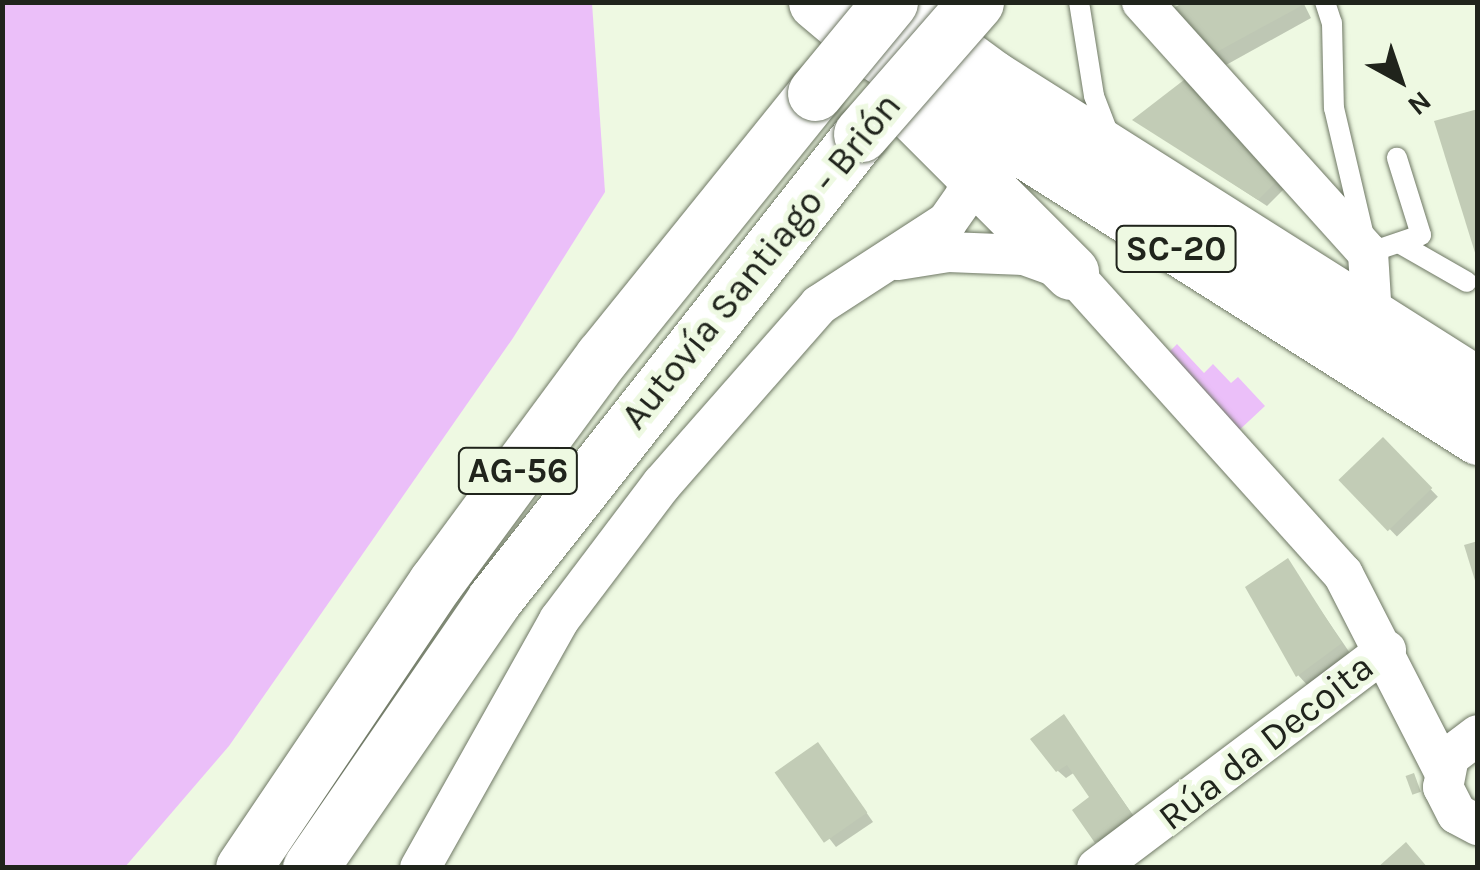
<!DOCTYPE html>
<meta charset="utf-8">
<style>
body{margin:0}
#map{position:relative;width:1480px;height:870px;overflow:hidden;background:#eef9e2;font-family:Karla,sans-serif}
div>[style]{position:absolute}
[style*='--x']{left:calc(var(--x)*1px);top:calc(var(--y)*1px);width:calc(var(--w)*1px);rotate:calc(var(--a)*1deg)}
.green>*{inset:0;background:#ebbff9}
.shadow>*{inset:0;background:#0003;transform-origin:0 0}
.building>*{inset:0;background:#c2ccb6;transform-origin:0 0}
.roads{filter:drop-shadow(0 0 2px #6f7865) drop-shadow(0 0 2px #6f7865)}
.service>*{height:20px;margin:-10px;padding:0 10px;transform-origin:10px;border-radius:10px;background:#fff}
.minor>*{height:40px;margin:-20px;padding:0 20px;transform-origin:20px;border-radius:20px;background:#fff}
.trunk>*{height:55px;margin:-27.5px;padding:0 27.5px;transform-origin:27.5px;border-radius:27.5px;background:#fff}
.motorway>*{height:55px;margin:-27.5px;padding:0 27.5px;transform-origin:27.5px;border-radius:27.5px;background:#fff}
.bridges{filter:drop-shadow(0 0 2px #6f7865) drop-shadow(0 0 2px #6f7865)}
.motorway-bridge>*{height:55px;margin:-27.5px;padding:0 27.5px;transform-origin:27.5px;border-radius:27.5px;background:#fff}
span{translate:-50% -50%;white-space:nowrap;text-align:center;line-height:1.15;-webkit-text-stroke:10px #eef9e2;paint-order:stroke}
.shield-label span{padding:2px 8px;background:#eef9e2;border:2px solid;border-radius:8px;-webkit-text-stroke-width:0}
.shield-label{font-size:35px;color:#20241c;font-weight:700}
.street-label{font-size:38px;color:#20241c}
.frame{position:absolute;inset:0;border:5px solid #20241c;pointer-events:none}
.north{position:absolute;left:1350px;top:30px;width:100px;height:100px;-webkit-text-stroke:8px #eef9e2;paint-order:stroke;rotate:140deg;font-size:28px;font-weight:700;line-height:40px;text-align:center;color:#20241c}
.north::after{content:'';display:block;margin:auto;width:35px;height:45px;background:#20241c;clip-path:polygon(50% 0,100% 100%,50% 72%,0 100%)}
</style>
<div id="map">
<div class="green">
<i style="clip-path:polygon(2px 3px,592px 3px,605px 192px,513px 338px,229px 746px,125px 867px,3px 867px)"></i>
<i style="clip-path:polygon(1177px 344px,1204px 373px,1213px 364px,1231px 383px,1238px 377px,1265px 406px,1234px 435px,1163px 358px)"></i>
</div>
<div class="shadow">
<i style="clip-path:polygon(1189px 2px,1303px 2px,1311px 18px,1226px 65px,1198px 42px)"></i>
<i style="clip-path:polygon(1136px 120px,1289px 184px,1267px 206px)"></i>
<i style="left:1383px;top:440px;width:79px;height:57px;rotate:46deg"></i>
<i style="clip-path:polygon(1287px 561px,1352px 656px,1309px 687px,1298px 675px)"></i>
<i style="clip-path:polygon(1064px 717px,1140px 825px,1104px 849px,1097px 841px,1092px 798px,1075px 772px,1066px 778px,1058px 771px)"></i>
<i style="clip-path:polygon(825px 753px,873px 822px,836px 847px,781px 777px)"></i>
</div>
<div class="building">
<i style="clip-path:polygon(1184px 2px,1299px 2px,1301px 6px,1213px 54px,1172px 9px)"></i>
<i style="clip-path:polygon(1193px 73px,1283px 175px,1258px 200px,1132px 120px)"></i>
<i style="clip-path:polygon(1478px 109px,1478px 259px,1477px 259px,1434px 121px)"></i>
<i style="left:1383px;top:437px;width:71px;height:62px;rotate:46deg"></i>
<i style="clip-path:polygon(1478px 541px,1478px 587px,1477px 587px,1464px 545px)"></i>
<i style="clip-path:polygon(1288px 558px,1342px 643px,1296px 677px,1245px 587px)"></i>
<i style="clip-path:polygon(1064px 714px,1134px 817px,1095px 843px,1072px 810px,1089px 797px,1067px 765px,1056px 772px,1030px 739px)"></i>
<i style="left:818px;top:742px;width:86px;height:53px;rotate:55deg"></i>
<i style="left:1414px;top:773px;width:20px;height:9px;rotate:70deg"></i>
<i style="clip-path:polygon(1406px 842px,1428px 868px,1377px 868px)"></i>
</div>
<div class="roads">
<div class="service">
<i style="--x:1079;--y:2;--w:95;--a:80.9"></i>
<i style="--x:1094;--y:96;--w:47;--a:68.9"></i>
<i style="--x:1325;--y:2;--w:22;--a:72"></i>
<i style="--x:1332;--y:23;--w:85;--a:88.7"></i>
<i style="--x:1334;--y:108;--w:149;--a:76.8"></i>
<i style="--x:1368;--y:253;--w:56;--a:-18.8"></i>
<i style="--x:1421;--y:235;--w:81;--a:-107.3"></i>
<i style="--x:1399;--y:243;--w:78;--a:29.8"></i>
</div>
<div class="minor">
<i style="--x:1142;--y:2;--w:338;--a:48"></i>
<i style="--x:1368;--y:253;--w:64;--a:86.4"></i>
<i style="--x:898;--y:260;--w:51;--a:-9.1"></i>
<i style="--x:948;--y:252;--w:76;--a:2.3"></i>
<i style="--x:1024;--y:255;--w:50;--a:19.9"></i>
<i style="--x:1071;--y:272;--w:406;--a:48"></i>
<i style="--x:1343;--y:574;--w:221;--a:62.9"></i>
<i style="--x:1478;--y:735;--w:36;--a:143"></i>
<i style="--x:1449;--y:757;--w:31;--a:101"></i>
<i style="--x:1443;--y:787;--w:30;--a:63"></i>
<i style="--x:1457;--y:814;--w:24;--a:28"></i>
<i style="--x:420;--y:868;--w:284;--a:-60.7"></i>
<i style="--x:559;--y:620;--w:171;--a:-52.9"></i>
<i style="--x:662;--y:484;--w:238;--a:-48.7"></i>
<i style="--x:819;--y:305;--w:153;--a:-33"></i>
<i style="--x:947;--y:222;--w:33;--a:-55"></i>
<i style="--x:966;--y:195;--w:28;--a:-84"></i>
<i style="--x:1097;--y:868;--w:362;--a:-37"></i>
</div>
<div class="trunk">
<i style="--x:816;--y:2;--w:82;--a:40.1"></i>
<i style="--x:879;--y:55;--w:136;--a:33.6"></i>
<i style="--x:992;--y:130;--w:575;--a:32.28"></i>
<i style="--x:889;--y:2;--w:127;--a:36.3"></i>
<i style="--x:991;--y:77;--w:576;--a:32.31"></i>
<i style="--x:900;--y:101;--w:242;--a:45"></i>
</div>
<div class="motorway">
<i style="--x:243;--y:868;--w:345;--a:-56"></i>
<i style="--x:436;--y:582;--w:280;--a:-53.6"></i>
<i style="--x:602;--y:357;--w:339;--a:-51.1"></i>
<i style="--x:310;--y:868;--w:325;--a:-55.5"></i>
<i style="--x:494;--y:600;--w:593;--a:-51.78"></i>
</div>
</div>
<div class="bridges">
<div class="motorway-bridge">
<i style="--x:815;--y:93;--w:118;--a:-50.5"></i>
<i style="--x:861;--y:134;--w:175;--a:-48.9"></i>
</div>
</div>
<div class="shield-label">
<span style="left:1176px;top:249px">SC-20</span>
<span style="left:518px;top:471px">AG-56</span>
</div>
<div class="street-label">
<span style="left:761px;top:261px;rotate:-51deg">Autovía Santiago - Brión</span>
<span style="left:1266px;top:742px;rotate:-38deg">Rúa da Decoita</span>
</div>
<div class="frame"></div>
<div class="north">N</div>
</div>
